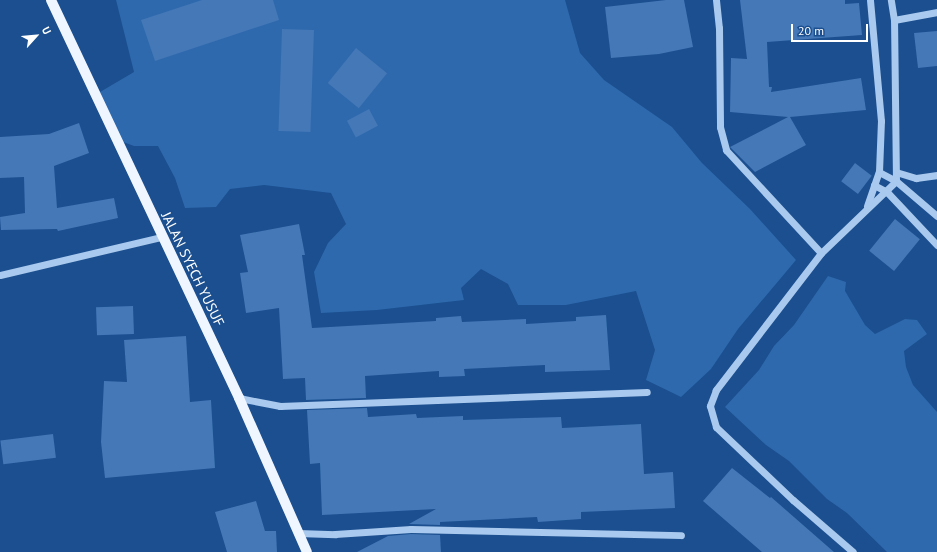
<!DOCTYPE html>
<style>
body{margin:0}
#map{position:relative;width:937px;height:552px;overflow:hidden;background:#1b4f8f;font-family:"PT Sans",sans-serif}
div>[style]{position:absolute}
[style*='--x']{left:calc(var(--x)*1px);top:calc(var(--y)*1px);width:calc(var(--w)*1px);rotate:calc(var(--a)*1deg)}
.green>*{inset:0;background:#2e69ad}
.building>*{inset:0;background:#4478b7;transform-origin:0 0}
.minor>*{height:7px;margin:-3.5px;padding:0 3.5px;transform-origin:3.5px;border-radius:3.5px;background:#a9c9ee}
.major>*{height:10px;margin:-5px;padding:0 5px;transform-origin:5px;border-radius:5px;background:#f0f6ff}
span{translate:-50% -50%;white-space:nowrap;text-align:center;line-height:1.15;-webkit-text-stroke:3px #1b4f8f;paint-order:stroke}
.street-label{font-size:14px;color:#fff}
.north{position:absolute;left:16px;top:16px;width:40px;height:40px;-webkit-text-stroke:3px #1b4f8f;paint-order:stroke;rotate:63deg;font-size:11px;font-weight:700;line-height:16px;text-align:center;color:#fff}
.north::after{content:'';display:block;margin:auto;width:14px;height:18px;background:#fff;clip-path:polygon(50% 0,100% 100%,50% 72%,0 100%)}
.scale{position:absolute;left:791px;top:24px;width:77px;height:18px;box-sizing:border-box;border:2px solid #fff;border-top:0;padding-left:5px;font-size:12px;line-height:14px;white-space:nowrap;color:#fff;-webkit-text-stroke:3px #1b4f8f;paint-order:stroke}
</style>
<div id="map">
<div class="green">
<i style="clip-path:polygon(116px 0,565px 0,580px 53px,604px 80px,672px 127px,702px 163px,750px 209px,796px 260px,738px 329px,711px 369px,681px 397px,646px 380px,655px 350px,636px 291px,566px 305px,518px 305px,508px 284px,481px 269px,461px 288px,464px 300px,377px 310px,321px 313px,314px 272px,328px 243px,346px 224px,331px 193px,264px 185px,230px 189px,216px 207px,185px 208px,175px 178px,158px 146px,134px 146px,110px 137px,100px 92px,134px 72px)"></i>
<i style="clip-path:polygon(828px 276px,846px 282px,845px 291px,865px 325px,875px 334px,905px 319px,917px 320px,927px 334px,904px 351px,906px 367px,913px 385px,937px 412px,937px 552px,887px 552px,847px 513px,827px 499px,789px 461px,766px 445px,725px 407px,759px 370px,774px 346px,794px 325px)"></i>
</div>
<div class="building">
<i style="clip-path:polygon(202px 0,273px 0,279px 20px,155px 61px,141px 20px)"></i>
<i style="clip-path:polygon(666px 0,684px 0,693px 47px,659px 54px,611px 58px,605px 7px)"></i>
<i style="clip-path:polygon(740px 0,845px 0,845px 4px,859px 3px,862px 35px,767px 42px,769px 87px,772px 87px,771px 92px,861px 78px,866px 110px,790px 117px,806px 145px,755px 172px,730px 147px,788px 117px,730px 112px,731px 58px,747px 59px)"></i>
<i style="left:282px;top:29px;width:32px;height:102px;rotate:2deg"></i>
<i style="clip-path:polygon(937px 31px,937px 66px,918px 68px,914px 33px)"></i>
<i style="left:356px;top:48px;width:40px;height:45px;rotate:39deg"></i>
<i style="left:369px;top:109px;width:19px;height:25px;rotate:62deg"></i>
<i style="clip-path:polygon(79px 123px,89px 153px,54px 166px,57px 208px,114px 198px,118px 218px,58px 231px,57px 229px,1px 230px,0 217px,25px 213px,24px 177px,0 178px,0 137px,49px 134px)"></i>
<i style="left:855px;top:163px;width:21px;height:23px;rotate:37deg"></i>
<i style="left:895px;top:219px;width:32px;height:41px;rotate:39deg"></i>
<i style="clip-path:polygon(299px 224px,305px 255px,302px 255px,312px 328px,436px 321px,436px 318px,461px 316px,462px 322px,526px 319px,526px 324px,576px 321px,576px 317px,606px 315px,610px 370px,545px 372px,545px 365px,464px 369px,465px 376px,439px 377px,439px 371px,365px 376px,366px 398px,306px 400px,305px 378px,283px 379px,279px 308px,246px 313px,240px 273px,248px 272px,240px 235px)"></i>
<i style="left:133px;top:306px;width:28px;height:37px;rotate:88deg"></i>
<i style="clip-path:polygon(186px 336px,190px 402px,211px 400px,215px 468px,105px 478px,101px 442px,104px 381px,127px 382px,124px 340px)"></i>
<i style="clip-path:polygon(367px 408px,368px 417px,416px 414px,417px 418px,463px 416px,463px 420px,561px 417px,562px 428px,641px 424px,644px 474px,673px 472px,675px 508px,581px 512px,581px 519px,538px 522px,537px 517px,440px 522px,440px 525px,409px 524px,436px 509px,322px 515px,320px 463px,310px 464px,307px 410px)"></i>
<i style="left:53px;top:434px;width:24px;height:53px;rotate:83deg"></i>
<i style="clip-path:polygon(732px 468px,770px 498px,771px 497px,834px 552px,762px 552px,703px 501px)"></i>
<i style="clip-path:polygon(256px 501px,265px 531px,276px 531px,277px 552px,227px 552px,215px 512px)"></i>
<i style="clip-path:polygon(411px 534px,440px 535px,441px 552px,357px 552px,388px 536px)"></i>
</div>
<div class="minor">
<i style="--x:716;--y:0;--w:28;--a:84"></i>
<i style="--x:719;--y:28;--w:99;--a:89.4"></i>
<i style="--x:720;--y:127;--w:24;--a:75"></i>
<i style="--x:726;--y:150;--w:140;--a:47.3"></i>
<i style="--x:821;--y:253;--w:104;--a:-43.8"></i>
<i style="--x:896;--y:181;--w:161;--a:-90.7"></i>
<i style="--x:894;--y:20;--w:20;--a:-99"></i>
<i style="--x:894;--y:20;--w:44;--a:-10.5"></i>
<i style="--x:879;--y:172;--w:19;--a:28"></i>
<i style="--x:896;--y:181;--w:54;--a:40.5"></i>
<i style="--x:896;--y:172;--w:21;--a:17"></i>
<i style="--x:916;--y:178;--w:21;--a:-8"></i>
<i style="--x:874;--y:185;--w:15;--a:28"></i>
<i style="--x:887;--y:192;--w:73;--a:46.7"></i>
<i style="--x:867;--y:206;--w:36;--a:-71"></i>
<i style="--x:879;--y:172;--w:51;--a:-87.8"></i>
<i style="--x:881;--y:121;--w:121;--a:-95.2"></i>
<i style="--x:821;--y:253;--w:173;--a:127.5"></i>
<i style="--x:716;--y:390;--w:17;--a:111"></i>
<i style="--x:710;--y:406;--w:22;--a:74"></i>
<i style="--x:716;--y:427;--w:106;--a:43.5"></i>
<i style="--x:793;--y:500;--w:79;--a:40.9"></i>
<i style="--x:0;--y:275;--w:165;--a:-13.3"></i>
<i style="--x:239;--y:398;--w:42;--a:11"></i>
<i style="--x:280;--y:406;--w:367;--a:-2.2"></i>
<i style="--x:298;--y:533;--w:37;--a:2"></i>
<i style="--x:335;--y:534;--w:76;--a:-3.8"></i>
<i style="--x:411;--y:529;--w:270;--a:1.3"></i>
</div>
<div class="major">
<i style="--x:51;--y:0;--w:440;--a:64.7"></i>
<i style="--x:239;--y:398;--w:168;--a:66.2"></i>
</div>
<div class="street-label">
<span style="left:193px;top:269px;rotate:64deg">JALAN SYECH YUSUF</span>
</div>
<div class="north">U</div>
<div class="scale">20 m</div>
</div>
